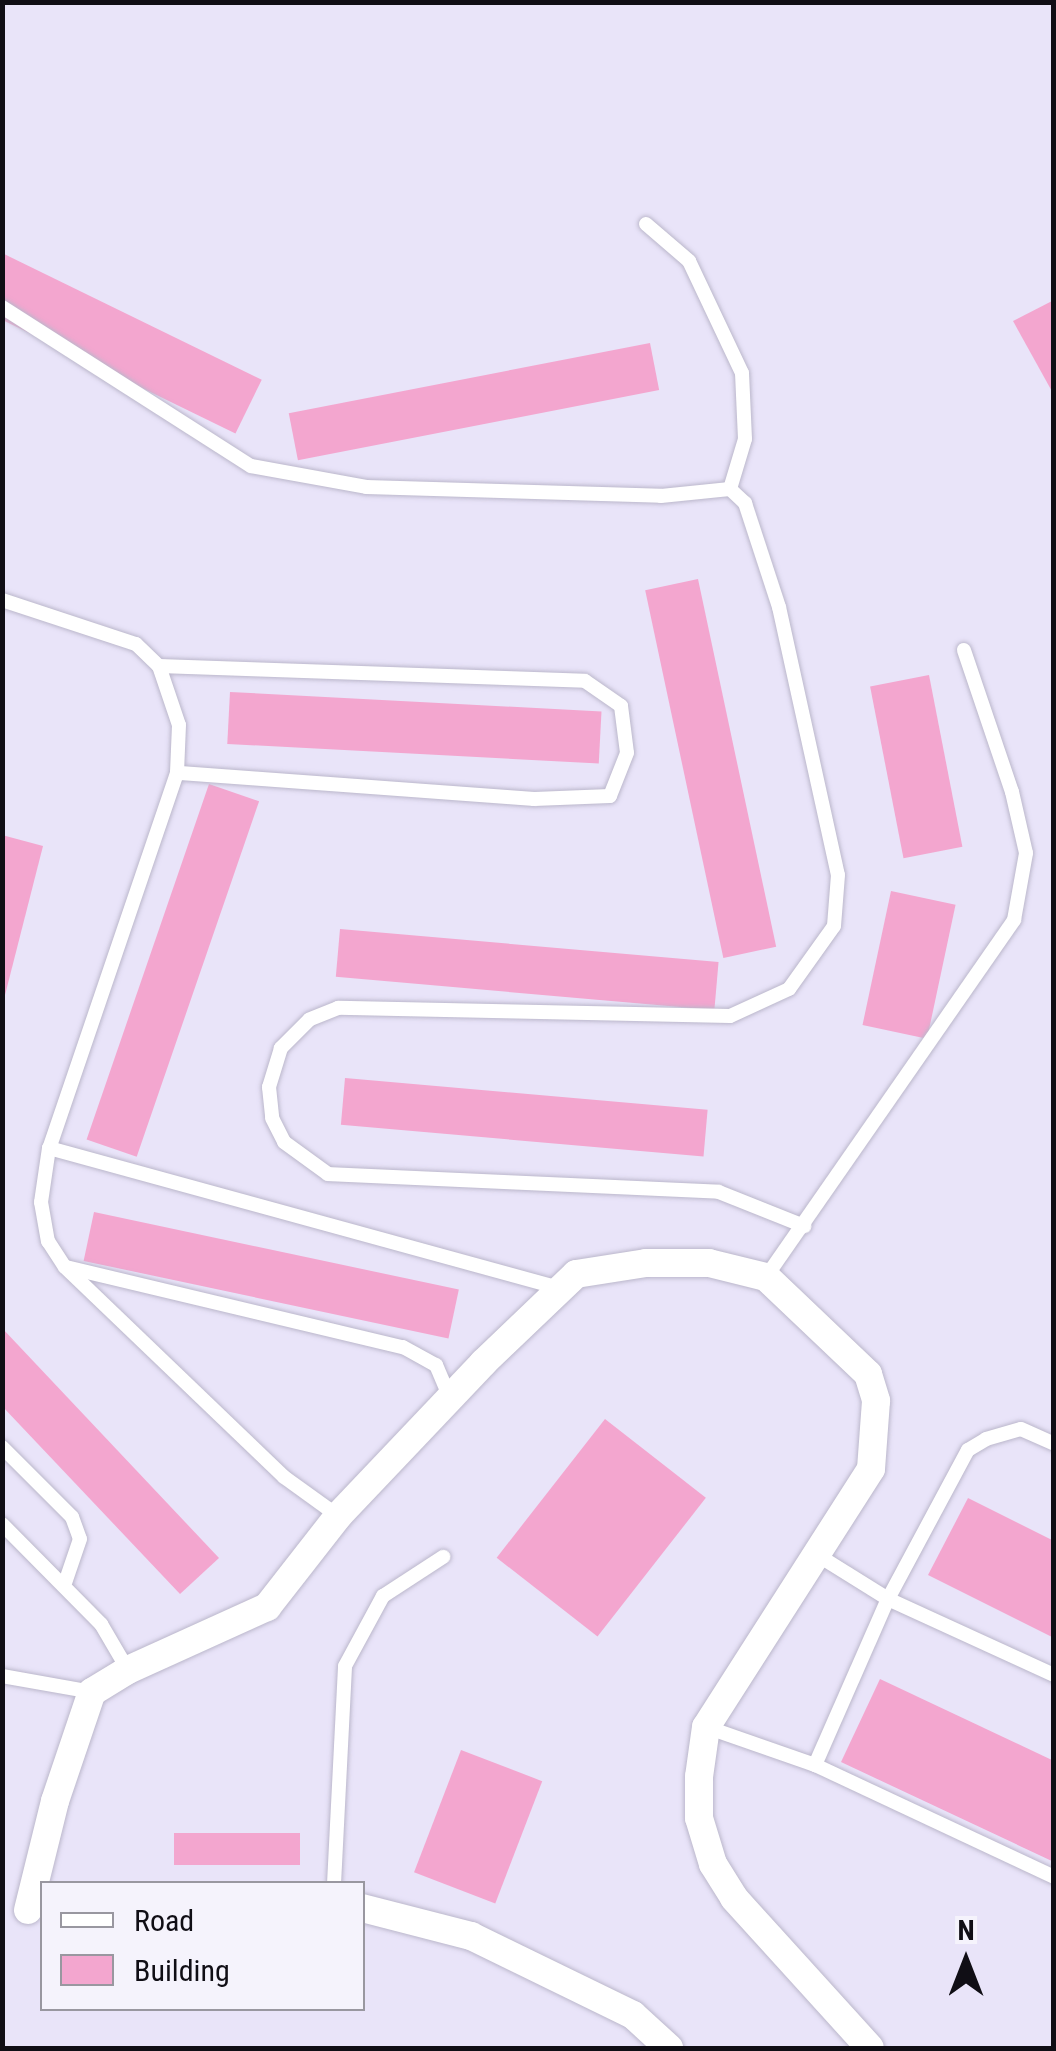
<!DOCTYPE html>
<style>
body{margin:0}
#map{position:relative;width:1056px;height:2051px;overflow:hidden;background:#e9e4f9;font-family:"Roboto Condensed",sans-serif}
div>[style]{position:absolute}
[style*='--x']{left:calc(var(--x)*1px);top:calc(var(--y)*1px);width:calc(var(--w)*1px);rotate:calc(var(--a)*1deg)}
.building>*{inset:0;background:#f3a6cf;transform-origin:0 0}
.roads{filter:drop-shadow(0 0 2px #bbb7cb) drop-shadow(0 0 2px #bbb7cb)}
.lane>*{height:14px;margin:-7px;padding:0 7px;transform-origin:7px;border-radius:7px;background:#fff}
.street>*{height:28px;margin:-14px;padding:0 14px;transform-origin:14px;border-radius:14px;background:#fff}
span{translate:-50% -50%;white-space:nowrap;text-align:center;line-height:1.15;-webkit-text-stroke:8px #f5f3fc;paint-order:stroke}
.frame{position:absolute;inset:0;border:5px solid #100e15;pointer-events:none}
.legend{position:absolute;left:40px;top:1881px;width:325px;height:130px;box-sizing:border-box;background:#f5f3fc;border:2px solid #9997a0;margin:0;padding:12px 18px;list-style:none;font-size:30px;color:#100e15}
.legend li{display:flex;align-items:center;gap:20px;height:50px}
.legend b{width:50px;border:2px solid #9997a0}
.north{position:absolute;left:916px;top:1911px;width:100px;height:100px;-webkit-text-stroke:8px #f5f3fc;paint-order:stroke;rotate:0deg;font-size:28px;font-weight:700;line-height:40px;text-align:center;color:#100e15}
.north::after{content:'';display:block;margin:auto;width:35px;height:45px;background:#100e15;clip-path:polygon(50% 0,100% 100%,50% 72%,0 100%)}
</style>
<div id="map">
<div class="building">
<i style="left:2px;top:253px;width:289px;height:60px;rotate:26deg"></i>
<i style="clip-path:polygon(1054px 300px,1054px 395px,1013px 321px)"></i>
<i style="left:650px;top:343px;width:48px;height:368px;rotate:79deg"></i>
<i style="left:698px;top:579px;width:376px;height:54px;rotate:78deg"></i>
<i style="left:929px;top:675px;width:175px;height:60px;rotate:79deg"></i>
<i style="left:230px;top:692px;width:372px;height:52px;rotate:3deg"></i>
<i style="left:209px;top:784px;width:53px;height:376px;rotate:19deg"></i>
<i style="clip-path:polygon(2px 835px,43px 846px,4px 999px,2px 999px)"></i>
<i style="left:891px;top:891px;width:66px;height:137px;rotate:12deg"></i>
<i style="left:340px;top:929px;width:380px;height:48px;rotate:5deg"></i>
<i style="left:345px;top:1078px;width:364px;height:47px;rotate:5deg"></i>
<i style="left:94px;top:1212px;width:373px;height:50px;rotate:12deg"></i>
<i style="clip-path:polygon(2px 1328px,219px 1558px,180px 1594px,2px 1406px)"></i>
<i style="left:605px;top:1419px;width:128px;height:176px;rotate:38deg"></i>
<i style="clip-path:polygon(968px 1498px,1054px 1541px,1054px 1638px,928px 1575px)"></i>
<i style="clip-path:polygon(880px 1679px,1054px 1761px,1054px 1862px,841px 1762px)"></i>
<i style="left:461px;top:1750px;width:87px;height:131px;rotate:21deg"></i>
<i style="left:300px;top:1833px;width:32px;height:126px;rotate:90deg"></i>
</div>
<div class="roads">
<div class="lane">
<i style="--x:646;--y:224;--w:57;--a:40.7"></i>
<i style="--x:689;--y:261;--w:124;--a:64.7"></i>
<i style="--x:742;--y:373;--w:66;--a:87.4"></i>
<i style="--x:745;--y:439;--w:52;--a:106.7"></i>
<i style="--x:2;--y:307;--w:295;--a:32.6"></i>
<i style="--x:251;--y:466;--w:117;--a:10.3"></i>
<i style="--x:366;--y:487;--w:295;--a:1.7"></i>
<i style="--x:661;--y:496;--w:69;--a:-5.8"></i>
<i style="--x:730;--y:489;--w:21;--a:43"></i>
<i style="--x:745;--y:503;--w:109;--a:71.9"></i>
<i style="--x:779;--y:607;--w:274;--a:77.6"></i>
<i style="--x:838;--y:875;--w:51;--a:94.5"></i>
<i style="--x:834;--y:926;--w:77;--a:125.5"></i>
<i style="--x:789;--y:989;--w:65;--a:155.4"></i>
<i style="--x:730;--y:1016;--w:392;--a:-178.8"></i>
<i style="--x:338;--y:1008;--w:31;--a:158"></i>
<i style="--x:309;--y:1020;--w:40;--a:135"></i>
<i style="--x:281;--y:1048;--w:41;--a:107.1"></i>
<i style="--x:269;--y:1087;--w:31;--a:84"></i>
<i style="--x:272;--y:1118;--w:27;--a:63"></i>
<i style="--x:284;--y:1142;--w:54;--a:36"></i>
<i style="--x:328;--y:1174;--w:391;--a:2.6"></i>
<i style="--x:719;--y:1192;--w:92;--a:21.8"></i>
<i style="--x:2;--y:600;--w:141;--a:18.2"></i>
<i style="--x:136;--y:644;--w:32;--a:44"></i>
<i style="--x:159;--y:666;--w:62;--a:71.3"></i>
<i style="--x:179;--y:725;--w:48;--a:92.4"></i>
<i style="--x:177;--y:773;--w:396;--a:108.8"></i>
<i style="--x:49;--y:1148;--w:55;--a:98.4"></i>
<i style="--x:41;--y:1202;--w:40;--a:80"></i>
<i style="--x:48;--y:1241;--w:31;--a:57"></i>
<i style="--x:65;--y:1267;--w:303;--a:43.8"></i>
<i style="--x:284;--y:1477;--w:67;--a:35.8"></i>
<i style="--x:159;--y:666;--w:426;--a:2"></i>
<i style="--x:585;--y:681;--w:44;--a:34.8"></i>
<i style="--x:621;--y:706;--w:47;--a:82.7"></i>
<i style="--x:627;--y:753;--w:46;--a:111.6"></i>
<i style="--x:610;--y:796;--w:76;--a:177.7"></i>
<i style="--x:534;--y:799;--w:358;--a:-175.8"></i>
<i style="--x:49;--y:1148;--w:529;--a:15.35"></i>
<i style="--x:66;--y:1267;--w:346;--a:13.4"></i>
<i style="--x:403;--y:1347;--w:38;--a:29"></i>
<i style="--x:436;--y:1365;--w:36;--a:67"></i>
<i style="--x:766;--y:1277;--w:435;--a:-55.2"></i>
<i style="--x:1014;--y:920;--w:68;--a:-79.8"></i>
<i style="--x:1026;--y:853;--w:63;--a:-102.9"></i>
<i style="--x:1012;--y:792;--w:150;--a:-108.7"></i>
<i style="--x:2;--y:1447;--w:99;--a:45"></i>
<i style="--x:72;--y:1517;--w:23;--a:70"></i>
<i style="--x:80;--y:1539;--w:46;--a:108.8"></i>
<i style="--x:2;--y:1524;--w:141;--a:45.3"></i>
<i style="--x:101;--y:1624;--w:53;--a:59.6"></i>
<i style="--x:819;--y:1556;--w:81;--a:31.9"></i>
<i style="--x:888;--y:1599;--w:183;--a:24.6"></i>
<i style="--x:2;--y:1676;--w:91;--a:10.1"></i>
<i style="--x:706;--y:1727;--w:115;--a:19.2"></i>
<i style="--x:815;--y:1765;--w:264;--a:25.1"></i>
<i style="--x:815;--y:1765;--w:181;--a:-66.3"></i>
<i style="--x:888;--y:1599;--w:169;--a:-61.8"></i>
<i style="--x:968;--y:1450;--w:21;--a:-31"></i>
<i style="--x:986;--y:1439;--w:36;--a:-16"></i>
<i style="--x:1021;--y:1429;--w:36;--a:24"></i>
<i style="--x:334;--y:1884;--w:218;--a:-87.1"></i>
<i style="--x:345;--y:1666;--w:80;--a:-61.5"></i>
<i style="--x:383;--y:1596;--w:72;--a:-33"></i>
</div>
<div class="street">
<i style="--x:362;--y:1908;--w:113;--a:14.4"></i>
<i style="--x:471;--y:1936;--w:180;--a:26"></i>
<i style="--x:633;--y:2015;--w:49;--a:42.5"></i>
<i style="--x:28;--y:1910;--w:112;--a:-76.1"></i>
<i style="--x:55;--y:1801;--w:115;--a:-71.3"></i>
<i style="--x:92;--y:1692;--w:42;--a:-31.4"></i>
<i style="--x:128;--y:1670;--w:153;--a:-24.4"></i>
<i style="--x:267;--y:1607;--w:115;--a:-52"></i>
<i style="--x:338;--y:1516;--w:211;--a:-46.5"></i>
<i style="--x:483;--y:1363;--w:129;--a:-43.7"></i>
<i style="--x:576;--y:1274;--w:71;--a:-8.9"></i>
<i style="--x:646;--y:1263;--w:63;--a:0"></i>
<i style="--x:709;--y:1263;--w:59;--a:13.8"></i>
<i style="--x:766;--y:1277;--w:141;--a:43.6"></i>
<i style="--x:868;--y:1374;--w:28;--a:73"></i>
<i style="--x:876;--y:1401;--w:68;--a:94.2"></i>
<i style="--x:871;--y:1469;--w:306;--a:122.6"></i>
<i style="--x:706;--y:1727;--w:50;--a:98"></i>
<i style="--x:699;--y:1777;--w:41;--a:90"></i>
<i style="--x:699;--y:1818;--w:48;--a:73.1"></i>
<i style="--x:713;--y:1864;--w:40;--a:58"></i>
<i style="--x:734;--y:1898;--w:202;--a:47.8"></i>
</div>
</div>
<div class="frame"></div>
<ul class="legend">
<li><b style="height:12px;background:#fff"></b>Road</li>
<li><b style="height:28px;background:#f3a6cf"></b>Building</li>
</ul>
<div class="north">N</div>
</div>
